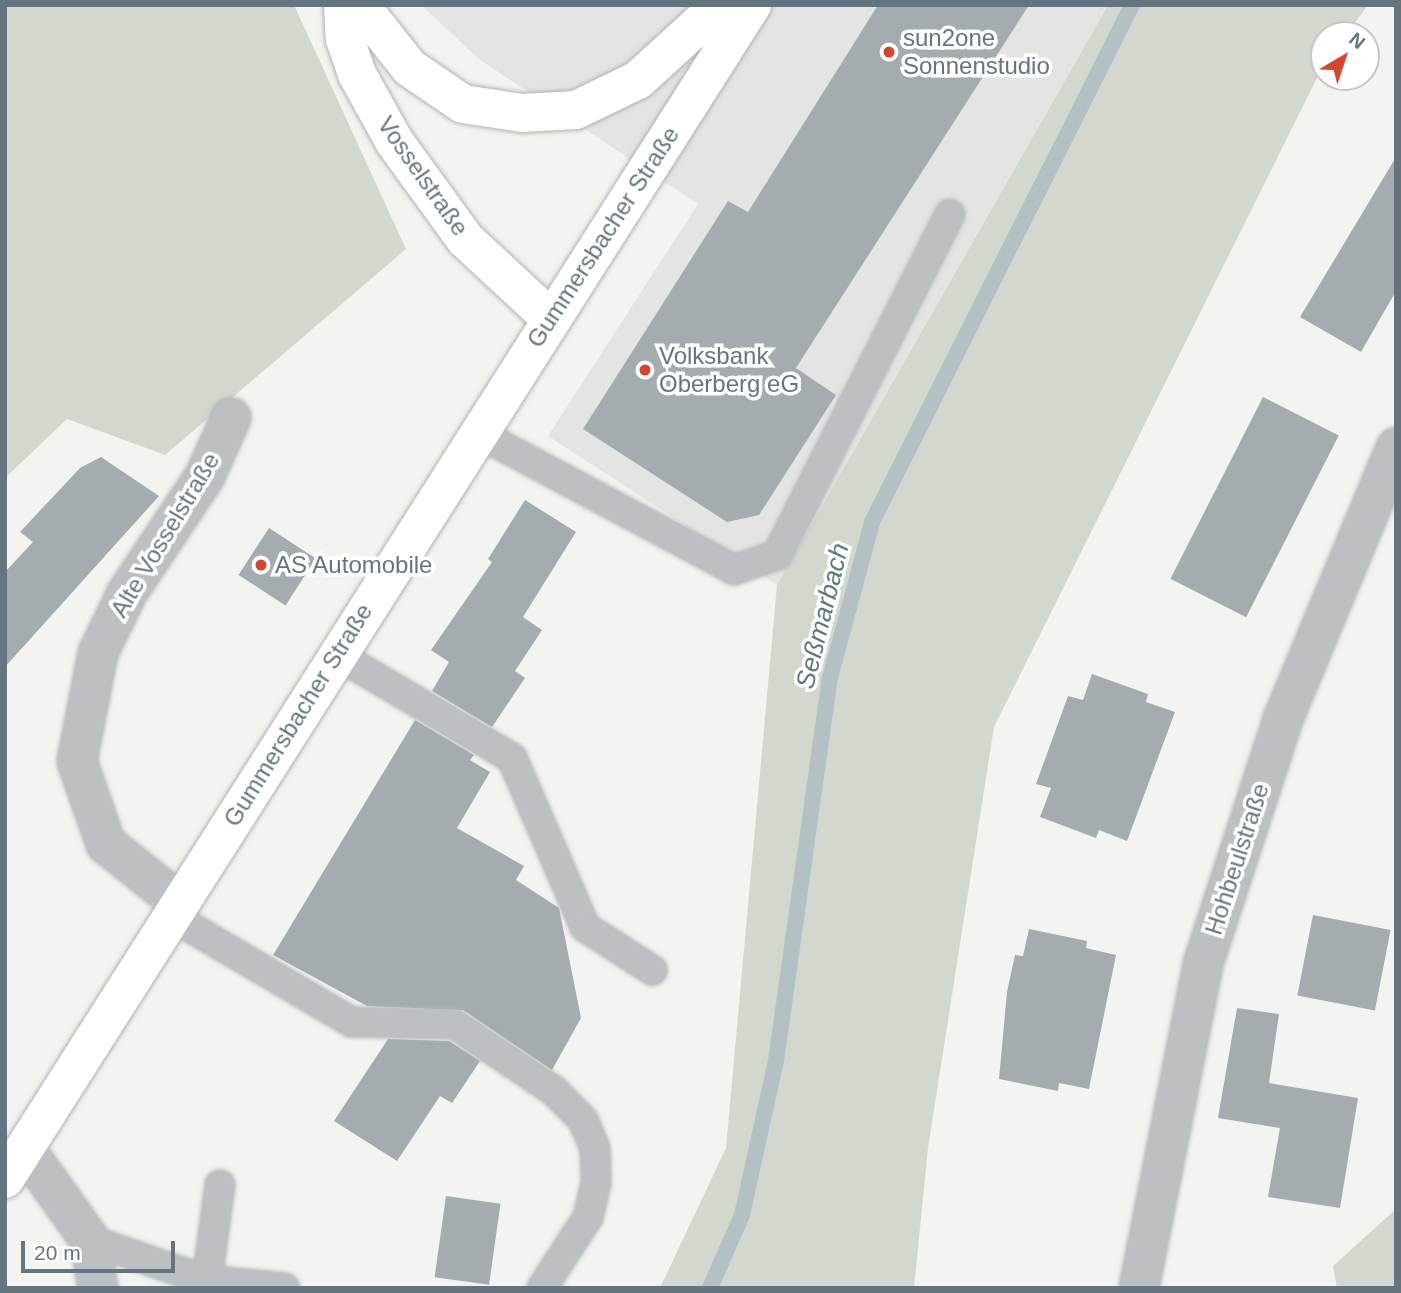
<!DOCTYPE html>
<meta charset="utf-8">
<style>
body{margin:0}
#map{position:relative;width:1401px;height:1293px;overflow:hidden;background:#f3f3ef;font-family:Helvetica,sans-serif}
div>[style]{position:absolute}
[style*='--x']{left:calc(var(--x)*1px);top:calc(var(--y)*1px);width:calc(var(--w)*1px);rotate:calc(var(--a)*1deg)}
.built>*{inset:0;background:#e4e5e3}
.green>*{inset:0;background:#d3d8cf}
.stream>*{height:16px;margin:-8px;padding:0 8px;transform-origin:8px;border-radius:8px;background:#b3c1c4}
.building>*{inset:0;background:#a4acb0;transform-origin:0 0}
.roads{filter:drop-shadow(0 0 2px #afb4b8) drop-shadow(0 0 2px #afb4b8)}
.lane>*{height:28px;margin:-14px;padding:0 14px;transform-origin:14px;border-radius:14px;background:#bcc0c3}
.street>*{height:38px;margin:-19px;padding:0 19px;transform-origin:19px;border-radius:19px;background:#bcc0c3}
.secondary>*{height:38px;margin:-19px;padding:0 19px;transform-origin:19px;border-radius:19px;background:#fff}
.dots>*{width:19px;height:19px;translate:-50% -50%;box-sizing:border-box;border:4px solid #fff;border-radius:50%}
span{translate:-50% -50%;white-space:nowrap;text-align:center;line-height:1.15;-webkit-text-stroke:7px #fff;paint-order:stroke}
.poi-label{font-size:24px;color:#64757f}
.left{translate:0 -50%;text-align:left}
.street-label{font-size:24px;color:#64757f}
.water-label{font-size:26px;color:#5f777d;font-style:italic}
.frame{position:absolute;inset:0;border:7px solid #64757f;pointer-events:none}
.north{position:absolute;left:1310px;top:21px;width:70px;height:70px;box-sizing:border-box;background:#fff;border:2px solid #c1c8cc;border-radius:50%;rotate:39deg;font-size:19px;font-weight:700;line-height:28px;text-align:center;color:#64757f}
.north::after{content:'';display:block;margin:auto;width:24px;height:32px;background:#d9442a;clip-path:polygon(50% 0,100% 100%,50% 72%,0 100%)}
.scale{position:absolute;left:21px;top:1241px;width:154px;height:32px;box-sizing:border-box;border:4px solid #64757f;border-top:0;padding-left:9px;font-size:21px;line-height:24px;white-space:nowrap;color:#64757f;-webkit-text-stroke:5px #fff;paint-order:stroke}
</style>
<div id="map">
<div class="built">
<i style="clip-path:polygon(421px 5px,1108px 5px,777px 585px,548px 436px,698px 204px,480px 60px)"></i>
</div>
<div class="green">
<i style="clip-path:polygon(5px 5px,294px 5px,406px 249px,165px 455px,67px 419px,5px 478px)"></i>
<i style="clip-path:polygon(1108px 5px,1368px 5px,1346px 35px,1324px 35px,1324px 64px,994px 727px,928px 1148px,914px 1288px,660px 1288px,726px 1148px,777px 585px)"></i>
<i style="clip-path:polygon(1396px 1209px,1396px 1288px,1337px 1288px,1333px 1266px)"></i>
</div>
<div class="stream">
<i style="--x:710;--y:1288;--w:80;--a:-66.3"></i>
<i style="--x:742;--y:1215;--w:158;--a:-77.6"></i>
<i style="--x:776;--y:1061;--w:387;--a:-82"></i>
<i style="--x:830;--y:678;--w:162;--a:-74.9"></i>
<i style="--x:872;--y:522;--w:579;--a:-63.3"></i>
</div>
<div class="building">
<i style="clip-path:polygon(878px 5px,1029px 5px,796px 368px,836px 395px,759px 515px,727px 522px,583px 429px,728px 201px,748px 212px)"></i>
<i style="clip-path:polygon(1396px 157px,1396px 291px,1361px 352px,1300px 317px)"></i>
<i style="left:1263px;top:397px;width:85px;height:204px;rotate:27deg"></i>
<i style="clip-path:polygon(101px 457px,159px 496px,5px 667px,5px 572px,33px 542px,20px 532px,80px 468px)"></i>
<i style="clip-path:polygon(525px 500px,576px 532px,523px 617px,542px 630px,515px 671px,525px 678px,492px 727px,432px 691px,449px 662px,431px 650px,492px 562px,488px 559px)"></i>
<i style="left:269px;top:528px;width:56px;height:56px;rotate:33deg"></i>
<i style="clip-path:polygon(1092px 674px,1148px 694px,1146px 702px,1175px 712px,1127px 841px,1099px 830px,1096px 838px,1040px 817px,1051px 788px,1036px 784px,1068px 696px,1083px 700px)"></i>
<i style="clip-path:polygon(415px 720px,474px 755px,470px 760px,490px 772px,457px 828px,524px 866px,516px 880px,559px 908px,581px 1018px,552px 1070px,463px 1010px,367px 1006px,273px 955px)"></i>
<i style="left:1313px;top:915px;width:79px;height:82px;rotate:11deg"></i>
<i style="clip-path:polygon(1029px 929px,1087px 941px,1086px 948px,1116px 955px,1089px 1089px,1059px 1083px,1058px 1091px,999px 1079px,1007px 992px,1015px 955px,1023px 956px)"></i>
<i style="clip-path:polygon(1237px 1008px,1279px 1014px,1269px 1083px,1358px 1098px,1340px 1208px,1268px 1197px,1280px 1128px,1218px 1118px)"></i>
<i style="clip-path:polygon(388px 1039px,449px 1041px,480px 1061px,452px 1103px,440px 1096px,397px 1161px,334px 1121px)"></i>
<i style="left:446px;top:1196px;width:55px;height:82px;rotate:8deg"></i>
</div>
<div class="roads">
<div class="lane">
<i style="--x:476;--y:432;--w:293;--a:28.1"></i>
<i style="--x:734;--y:570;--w:46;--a:-19.2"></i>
<i style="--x:777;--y:555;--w:382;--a:-63.1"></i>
<i style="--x:336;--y:654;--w:204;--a:30.6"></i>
<i style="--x:512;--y:758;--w:184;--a:66.6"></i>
<i style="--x:585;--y:927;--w:80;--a:32.7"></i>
<i style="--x:171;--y:916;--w:210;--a:30.4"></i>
<i style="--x:352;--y:1022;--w:102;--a:1.1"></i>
<i style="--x:454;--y:1024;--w:119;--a:33.7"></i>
<i style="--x:553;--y:1090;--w:42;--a:45"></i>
<i style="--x:583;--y:1120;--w:30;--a:67"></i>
<i style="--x:595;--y:1148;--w:35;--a:88"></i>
<i style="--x:596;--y:1183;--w:35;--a:103"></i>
<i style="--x:588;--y:1217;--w:85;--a:122.9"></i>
<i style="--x:90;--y:1240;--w:122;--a:19.2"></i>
<i style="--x:205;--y:1280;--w:80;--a:5.7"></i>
<i style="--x:206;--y:1288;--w:104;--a:-82.3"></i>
</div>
<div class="street">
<i style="--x:180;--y:903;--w:95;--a:-141.4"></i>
<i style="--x:106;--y:844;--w:88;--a:-109.3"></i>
<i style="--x:77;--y:761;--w:110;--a:-79"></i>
<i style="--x:98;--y:653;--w:67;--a:-64.2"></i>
<i style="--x:127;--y:593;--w:141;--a:-56.3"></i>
<i style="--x:205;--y:476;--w:64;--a:-65.9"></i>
<i style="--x:25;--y:1149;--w:112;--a:54.5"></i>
<i style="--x:90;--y:1240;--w:49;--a:80.5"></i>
<i style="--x:1139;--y:1288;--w:333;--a:-78.8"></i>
<i style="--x:1204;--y:961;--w:255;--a:-71.9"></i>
<i style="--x:1283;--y:719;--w:294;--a:-67.4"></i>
</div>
<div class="secondary">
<i style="--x:343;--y:5;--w:34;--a:87"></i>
<i style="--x:345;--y:39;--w:37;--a:71"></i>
<i style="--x:357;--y:74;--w:77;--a:61.1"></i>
<i style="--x:394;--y:141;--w:121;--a:54.1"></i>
<i style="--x:465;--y:239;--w:117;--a:42.9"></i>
<i style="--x:360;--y:5;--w:80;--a:51.6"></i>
<i style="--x:410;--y:68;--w:64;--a:34.2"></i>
<i style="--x:463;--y:104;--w:60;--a:8.7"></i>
<i style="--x:522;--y:113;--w:54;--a:-3.2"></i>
<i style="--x:576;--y:110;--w:69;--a:-25.8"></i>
<i style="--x:638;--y:80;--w:111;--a:-42.4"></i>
<i style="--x:5;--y:1179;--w:1392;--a:-57.53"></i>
</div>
</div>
<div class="dots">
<i style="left:889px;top:52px;background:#d9442a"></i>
<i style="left:645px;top:370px;background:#d9442a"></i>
<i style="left:261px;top:565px;background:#d9442a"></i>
</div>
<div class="poi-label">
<span class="left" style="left:903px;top:52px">sun2one<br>Sonnenstudio</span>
<span class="left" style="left:659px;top:370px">Volksbank<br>Oberberg eG</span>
<span class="left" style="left:275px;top:565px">AS Automobile</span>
</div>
<div class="street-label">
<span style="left:423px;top:176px;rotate:55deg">Vosselstraße</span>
<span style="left:603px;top:237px;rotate:-57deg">Gummersbacher Straße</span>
<span style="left:165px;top:535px;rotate:-59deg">Alte Vosselstraße</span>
<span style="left:298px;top:715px;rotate:-58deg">Gummersbacher Straße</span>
<span style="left:1237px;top:859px;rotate:-72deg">Hohbeulstraße</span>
</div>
<div class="water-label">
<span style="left:823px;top:616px;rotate:-76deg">Seßmarbach</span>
</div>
<div class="frame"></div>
<div class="north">N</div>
<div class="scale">20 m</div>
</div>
